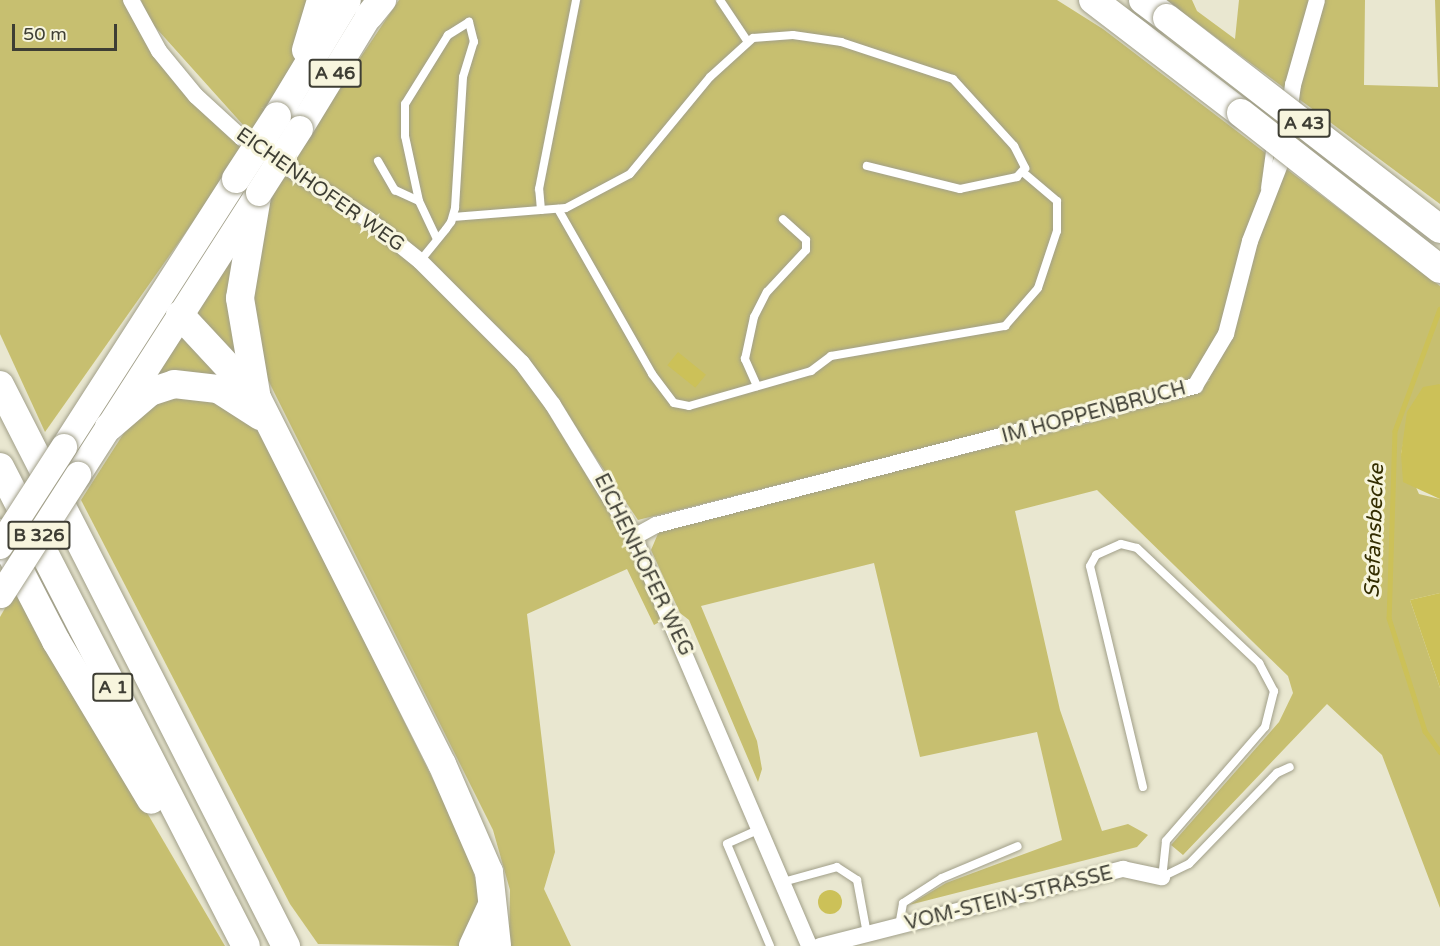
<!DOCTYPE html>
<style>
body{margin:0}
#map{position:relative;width:1440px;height:946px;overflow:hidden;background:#e9e7d0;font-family:"Varela Round",sans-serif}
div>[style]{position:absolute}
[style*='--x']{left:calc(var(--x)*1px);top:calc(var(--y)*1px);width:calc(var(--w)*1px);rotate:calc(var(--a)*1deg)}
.green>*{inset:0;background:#c7bf70}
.water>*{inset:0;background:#ccc158;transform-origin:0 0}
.round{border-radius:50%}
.stream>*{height:4.5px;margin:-2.25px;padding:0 2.25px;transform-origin:2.25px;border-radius:2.25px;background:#ccc158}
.roads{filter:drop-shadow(0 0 2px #a19f89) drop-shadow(0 0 2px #a19f89)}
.service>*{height:8px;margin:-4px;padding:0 4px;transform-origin:4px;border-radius:4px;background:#fff}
.minor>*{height:16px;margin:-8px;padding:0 8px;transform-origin:8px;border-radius:8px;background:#fff}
.primary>*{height:26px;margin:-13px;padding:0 13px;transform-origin:13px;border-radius:13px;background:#fff}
.motorway>*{height:28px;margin:-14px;padding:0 14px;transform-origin:14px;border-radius:14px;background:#fff}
.bridges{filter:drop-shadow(0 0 2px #a19f89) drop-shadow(0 0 2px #a19f89)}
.primary-bridge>*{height:26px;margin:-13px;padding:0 13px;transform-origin:13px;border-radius:13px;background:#fff}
.motorway-bridge>*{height:28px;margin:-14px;padding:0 14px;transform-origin:14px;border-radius:14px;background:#fff}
span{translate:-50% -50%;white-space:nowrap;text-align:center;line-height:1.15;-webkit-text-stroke:6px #f7f5dd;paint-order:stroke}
.shield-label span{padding:2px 4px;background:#f7f5dd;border:2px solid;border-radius:4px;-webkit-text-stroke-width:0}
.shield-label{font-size:18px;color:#3e3e34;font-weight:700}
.street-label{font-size:20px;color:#3e3e34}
.water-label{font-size:21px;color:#332d00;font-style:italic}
.scale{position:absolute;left:12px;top:24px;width:105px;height:27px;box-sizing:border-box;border:3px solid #3e3e34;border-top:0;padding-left:8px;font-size:18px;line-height:21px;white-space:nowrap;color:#3e3e34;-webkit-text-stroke:4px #f7f5dd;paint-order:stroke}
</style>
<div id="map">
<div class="green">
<i style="clip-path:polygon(0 0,125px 0,246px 147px,45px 432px,0 334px)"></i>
<i style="clip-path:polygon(141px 0,316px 0,298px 53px,271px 111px,261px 107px,268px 111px,253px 136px,148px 19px)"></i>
<i style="clip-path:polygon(399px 0,1057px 0,1103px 29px,1440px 286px,1440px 384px,1405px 434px,1401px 454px,1419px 494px,1440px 499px,1440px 593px,1410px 600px,1440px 688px,1440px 908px,1382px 755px,1327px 704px,1183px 855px,1171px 845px,1279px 722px,1293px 693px,1288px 676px,1097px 490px,1015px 511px,1060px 710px,1102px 831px,1128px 824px,1148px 835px,1137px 847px,909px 905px,946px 883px,1062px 840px,1037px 732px,920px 757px,874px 563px,701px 606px,757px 741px,762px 769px,758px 782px,689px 620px,680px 613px,651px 550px,660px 529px,1110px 418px,1196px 391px,1210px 380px,1189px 381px,638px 520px,550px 390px,499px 328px,371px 215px,291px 161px)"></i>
<i style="clip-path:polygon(1166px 0,1192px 0,1197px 11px,1235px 39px,1239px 0,1365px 0,1364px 85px,1438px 87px,1435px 0,1440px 0,1440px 204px)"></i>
<i style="clip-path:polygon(284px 173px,399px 252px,485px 332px,538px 393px,623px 529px,663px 620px,654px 625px,627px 569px,527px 614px,555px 852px,544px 889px,571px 946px,509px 946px,510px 890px,493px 830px,259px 362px,247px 281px,266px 210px)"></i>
<i style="clip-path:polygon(234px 248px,243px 365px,191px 316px)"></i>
<i style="clip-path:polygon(185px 326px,237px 384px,148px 388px)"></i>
<i style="clip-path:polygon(196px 392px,243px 410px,263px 437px,467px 848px,480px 898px,461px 946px,318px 944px,290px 904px,81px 500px,129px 425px,150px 403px)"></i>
<i style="clip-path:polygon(16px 589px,225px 946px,0 946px,0 617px)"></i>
</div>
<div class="water">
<i style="left:678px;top:352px;width:36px;height:17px;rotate:39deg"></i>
<i style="clip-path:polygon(1440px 384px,1440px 499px,1403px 482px,1401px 454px,1407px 412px,1423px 387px)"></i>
<i style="clip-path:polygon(1440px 593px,1440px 688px,1410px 600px)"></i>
<i class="round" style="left:818px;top:890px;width:24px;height:24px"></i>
</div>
<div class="stream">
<i style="--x:1440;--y:309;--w:130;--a:110.2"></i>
<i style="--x:1395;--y:431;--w:187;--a:91.8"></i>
<i style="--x:1389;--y:618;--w:119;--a:72.3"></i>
<i style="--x:1425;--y:731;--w:26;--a:54"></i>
</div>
<div class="roads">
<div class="service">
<i style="--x:720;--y:0;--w:47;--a:56.3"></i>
<i style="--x:378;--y:161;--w:34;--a:60"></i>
<i style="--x:395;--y:190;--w:26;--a:25"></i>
<i style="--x:1265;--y:188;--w:44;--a:-82.2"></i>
<i style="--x:558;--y:209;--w:190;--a:60.3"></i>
<i style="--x:652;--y:374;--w:36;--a:53"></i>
<i style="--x:674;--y:403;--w:15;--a:11"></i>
<i style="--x:689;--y:406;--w:127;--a:-16"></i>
<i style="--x:811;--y:371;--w:25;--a:-37"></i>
<i style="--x:831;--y:356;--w:177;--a:-9.8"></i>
<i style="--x:1005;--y:326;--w:50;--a:-49"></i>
<i style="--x:1038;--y:288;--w:60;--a:-71.6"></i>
<i style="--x:1057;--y:231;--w:30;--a:-90"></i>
<i style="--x:1057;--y:201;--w:43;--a:-139.7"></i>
<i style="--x:541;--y:210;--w:21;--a:-95"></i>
<i style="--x:539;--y:189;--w:193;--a:-78.9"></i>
<i style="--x:453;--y:217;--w:113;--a:-4.6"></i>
<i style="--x:566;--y:208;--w:72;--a:-28"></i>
<i style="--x:630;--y:174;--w:126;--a:-50.5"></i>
<i style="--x:710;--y:77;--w:58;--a:-42.2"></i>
<i style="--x:753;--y:38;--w:40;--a:-4.3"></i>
<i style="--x:793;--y:35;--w:49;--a:8.3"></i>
<i style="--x:841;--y:42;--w:118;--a:18.3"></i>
<i style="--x:953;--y:79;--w:91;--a:47.7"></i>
<i style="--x:1014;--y:146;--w:25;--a:63"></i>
<i style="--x:1025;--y:168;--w:12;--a:132"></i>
<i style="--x:1017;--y:177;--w:58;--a:168.1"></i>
<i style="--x:960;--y:189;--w:96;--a:-166.1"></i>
<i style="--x:420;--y:261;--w:41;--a:-50.9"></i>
<i style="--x:446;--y:229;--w:9;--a:-54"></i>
<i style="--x:451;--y:222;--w:15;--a:-74"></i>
<i style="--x:455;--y:208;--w:131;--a:-86.5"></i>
<i style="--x:463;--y:77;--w:37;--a:-73"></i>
<i style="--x:474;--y:42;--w:21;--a:-104"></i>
<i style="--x:469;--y:22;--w:25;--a:148"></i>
<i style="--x:448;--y:35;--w:81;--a:121.9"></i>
<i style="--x:405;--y:104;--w:32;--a:90"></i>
<i style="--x:405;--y:136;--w:66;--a:77.8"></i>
<i style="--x:419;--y:201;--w:42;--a:64.7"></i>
<i style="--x:757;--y:386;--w:30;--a:-114"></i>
<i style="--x:745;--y:359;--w:43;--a:-77.9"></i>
<i style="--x:754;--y:317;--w:28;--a:-63"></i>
<i style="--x:767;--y:292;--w:57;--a:-47.1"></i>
<i style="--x:806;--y:250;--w:10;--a:-90"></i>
<i style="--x:806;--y:240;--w:31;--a:-138"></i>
<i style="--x:1143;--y:787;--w:227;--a:-103.5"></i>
<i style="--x:1090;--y:566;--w:13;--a:-61"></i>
<i style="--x:1096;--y:555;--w:27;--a:-24"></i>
<i style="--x:1121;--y:544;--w:16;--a:14"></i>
<i style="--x:1137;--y:548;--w:168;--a:43.3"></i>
<i style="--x:1259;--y:663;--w:32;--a:62"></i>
<i style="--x:1274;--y:691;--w:37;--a:104"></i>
<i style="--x:1265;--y:727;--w:151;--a:131"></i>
<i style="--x:1166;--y:841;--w:36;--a:96"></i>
<i style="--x:760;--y:829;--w:36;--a:156"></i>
<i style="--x:727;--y:844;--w:111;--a:67.1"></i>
<i style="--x:1162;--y:877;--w:30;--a:-26"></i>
<i style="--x:1189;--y:864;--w:127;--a:-46"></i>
<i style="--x:1277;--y:773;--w:14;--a:-25"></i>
<i style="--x:783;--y:882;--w:56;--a:-15.5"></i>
<i style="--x:837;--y:867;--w:24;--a:33"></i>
<i style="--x:857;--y:880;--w:55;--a:79.5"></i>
<i style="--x:899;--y:926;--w:23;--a:-80"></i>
<i style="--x:903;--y:903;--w:46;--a:-32.7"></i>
<i style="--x:942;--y:878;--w:82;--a:-22.8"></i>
</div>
<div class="minor">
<i style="--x:131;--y:0;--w:58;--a:61.2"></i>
<i style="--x:159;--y:51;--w:58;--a:50.6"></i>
<i style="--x:196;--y:96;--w:62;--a:42.4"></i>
<i style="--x:242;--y:138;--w:151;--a:32.8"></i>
<i style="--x:369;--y:220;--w:65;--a:38.8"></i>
<i style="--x:420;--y:261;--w:144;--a:45"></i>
<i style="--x:522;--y:363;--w:52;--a:53.6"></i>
<i style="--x:553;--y:405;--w:155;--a:58.5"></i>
<i style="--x:634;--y:537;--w:445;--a:66.8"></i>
<i style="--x:634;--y:537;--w:25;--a:-29"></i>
<i style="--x:656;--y:525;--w:557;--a:-14.46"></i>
<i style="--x:1195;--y:386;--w:61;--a:-59.2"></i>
<i style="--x:1226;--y:334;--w:96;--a:-75.5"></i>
<i style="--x:1250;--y:241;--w:90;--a:-68.6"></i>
<i style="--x:1283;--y:157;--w:73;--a:-82.1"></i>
<i style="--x:1293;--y:85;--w:88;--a:-74.2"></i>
<i style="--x:820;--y:946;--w:313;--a:-14.3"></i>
<i style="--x:1123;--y:869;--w:40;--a:12"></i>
</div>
<div class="primary">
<i style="--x:300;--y:129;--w:132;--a:-58.6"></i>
<i style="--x:64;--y:447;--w:318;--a:-57.3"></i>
<i style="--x:78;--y:475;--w:329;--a:-57.3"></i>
</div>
<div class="motorway">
<i style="--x:1093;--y:0;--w:186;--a:37.4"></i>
<i style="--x:1143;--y:0;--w:30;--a:37"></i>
<i style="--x:369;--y:16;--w:21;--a:-51"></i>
<i style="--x:306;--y:50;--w:52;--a:-73.3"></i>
<i style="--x:277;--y:116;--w:135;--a:-58.9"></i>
<i style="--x:180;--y:315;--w:113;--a:47.1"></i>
<i style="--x:257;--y:398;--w:410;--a:63.2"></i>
<i style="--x:442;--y:764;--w:118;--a:66.5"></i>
<i style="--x:489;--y:872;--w:74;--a:83.8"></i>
<i style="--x:0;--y:385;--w:630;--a:62.99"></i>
<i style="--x:256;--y:393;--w:96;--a:-99.6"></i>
<i style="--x:240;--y:298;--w:103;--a:-80.5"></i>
<i style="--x:109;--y:427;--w:54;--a:-40.5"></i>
<i style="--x:150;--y:392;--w:25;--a:-18"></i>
<i style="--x:174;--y:384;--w:44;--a:6.5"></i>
<i style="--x:218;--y:389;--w:50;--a:32.7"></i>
<i style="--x:0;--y:467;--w:538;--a:62.82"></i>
<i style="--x:0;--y:533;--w:122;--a:62.6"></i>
<i style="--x:56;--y:641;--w:185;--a:59.1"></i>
<i style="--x:473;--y:946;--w:45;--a:-65.1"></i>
</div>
</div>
<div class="bridges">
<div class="primary-bridge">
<i style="--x:259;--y:193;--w:76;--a:-57.4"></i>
<i style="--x:0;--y:546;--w:118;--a:-57.1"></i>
<i style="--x:1;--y:595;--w:143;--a:-57.3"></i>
</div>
<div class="motorway-bridge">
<i style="--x:1167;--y:18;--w:345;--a:37.7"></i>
<i style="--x:1241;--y:113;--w:253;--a:38.1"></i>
<i style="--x:236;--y:179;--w:75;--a:-56.9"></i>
</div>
</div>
<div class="shield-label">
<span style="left:335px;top:73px">A 46</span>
<span style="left:1304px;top:123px">A 43</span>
<span style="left:39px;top:535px">B 326</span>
<span style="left:113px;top:687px">A 1</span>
</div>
<div class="street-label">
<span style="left:320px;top:190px;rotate:35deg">EICHENHOFER WEG</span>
<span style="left:1094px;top:413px;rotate:-15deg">IM HOPPENBRUCH</span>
<span style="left:643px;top:565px;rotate:64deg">EICHENHOFER WEG</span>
<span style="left:1009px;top:899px;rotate:-14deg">VOM-STEIN-STRASSE</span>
</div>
<div class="water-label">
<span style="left:1375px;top:531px;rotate:-88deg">Stefansbecke</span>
</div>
<div class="scale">50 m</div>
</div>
